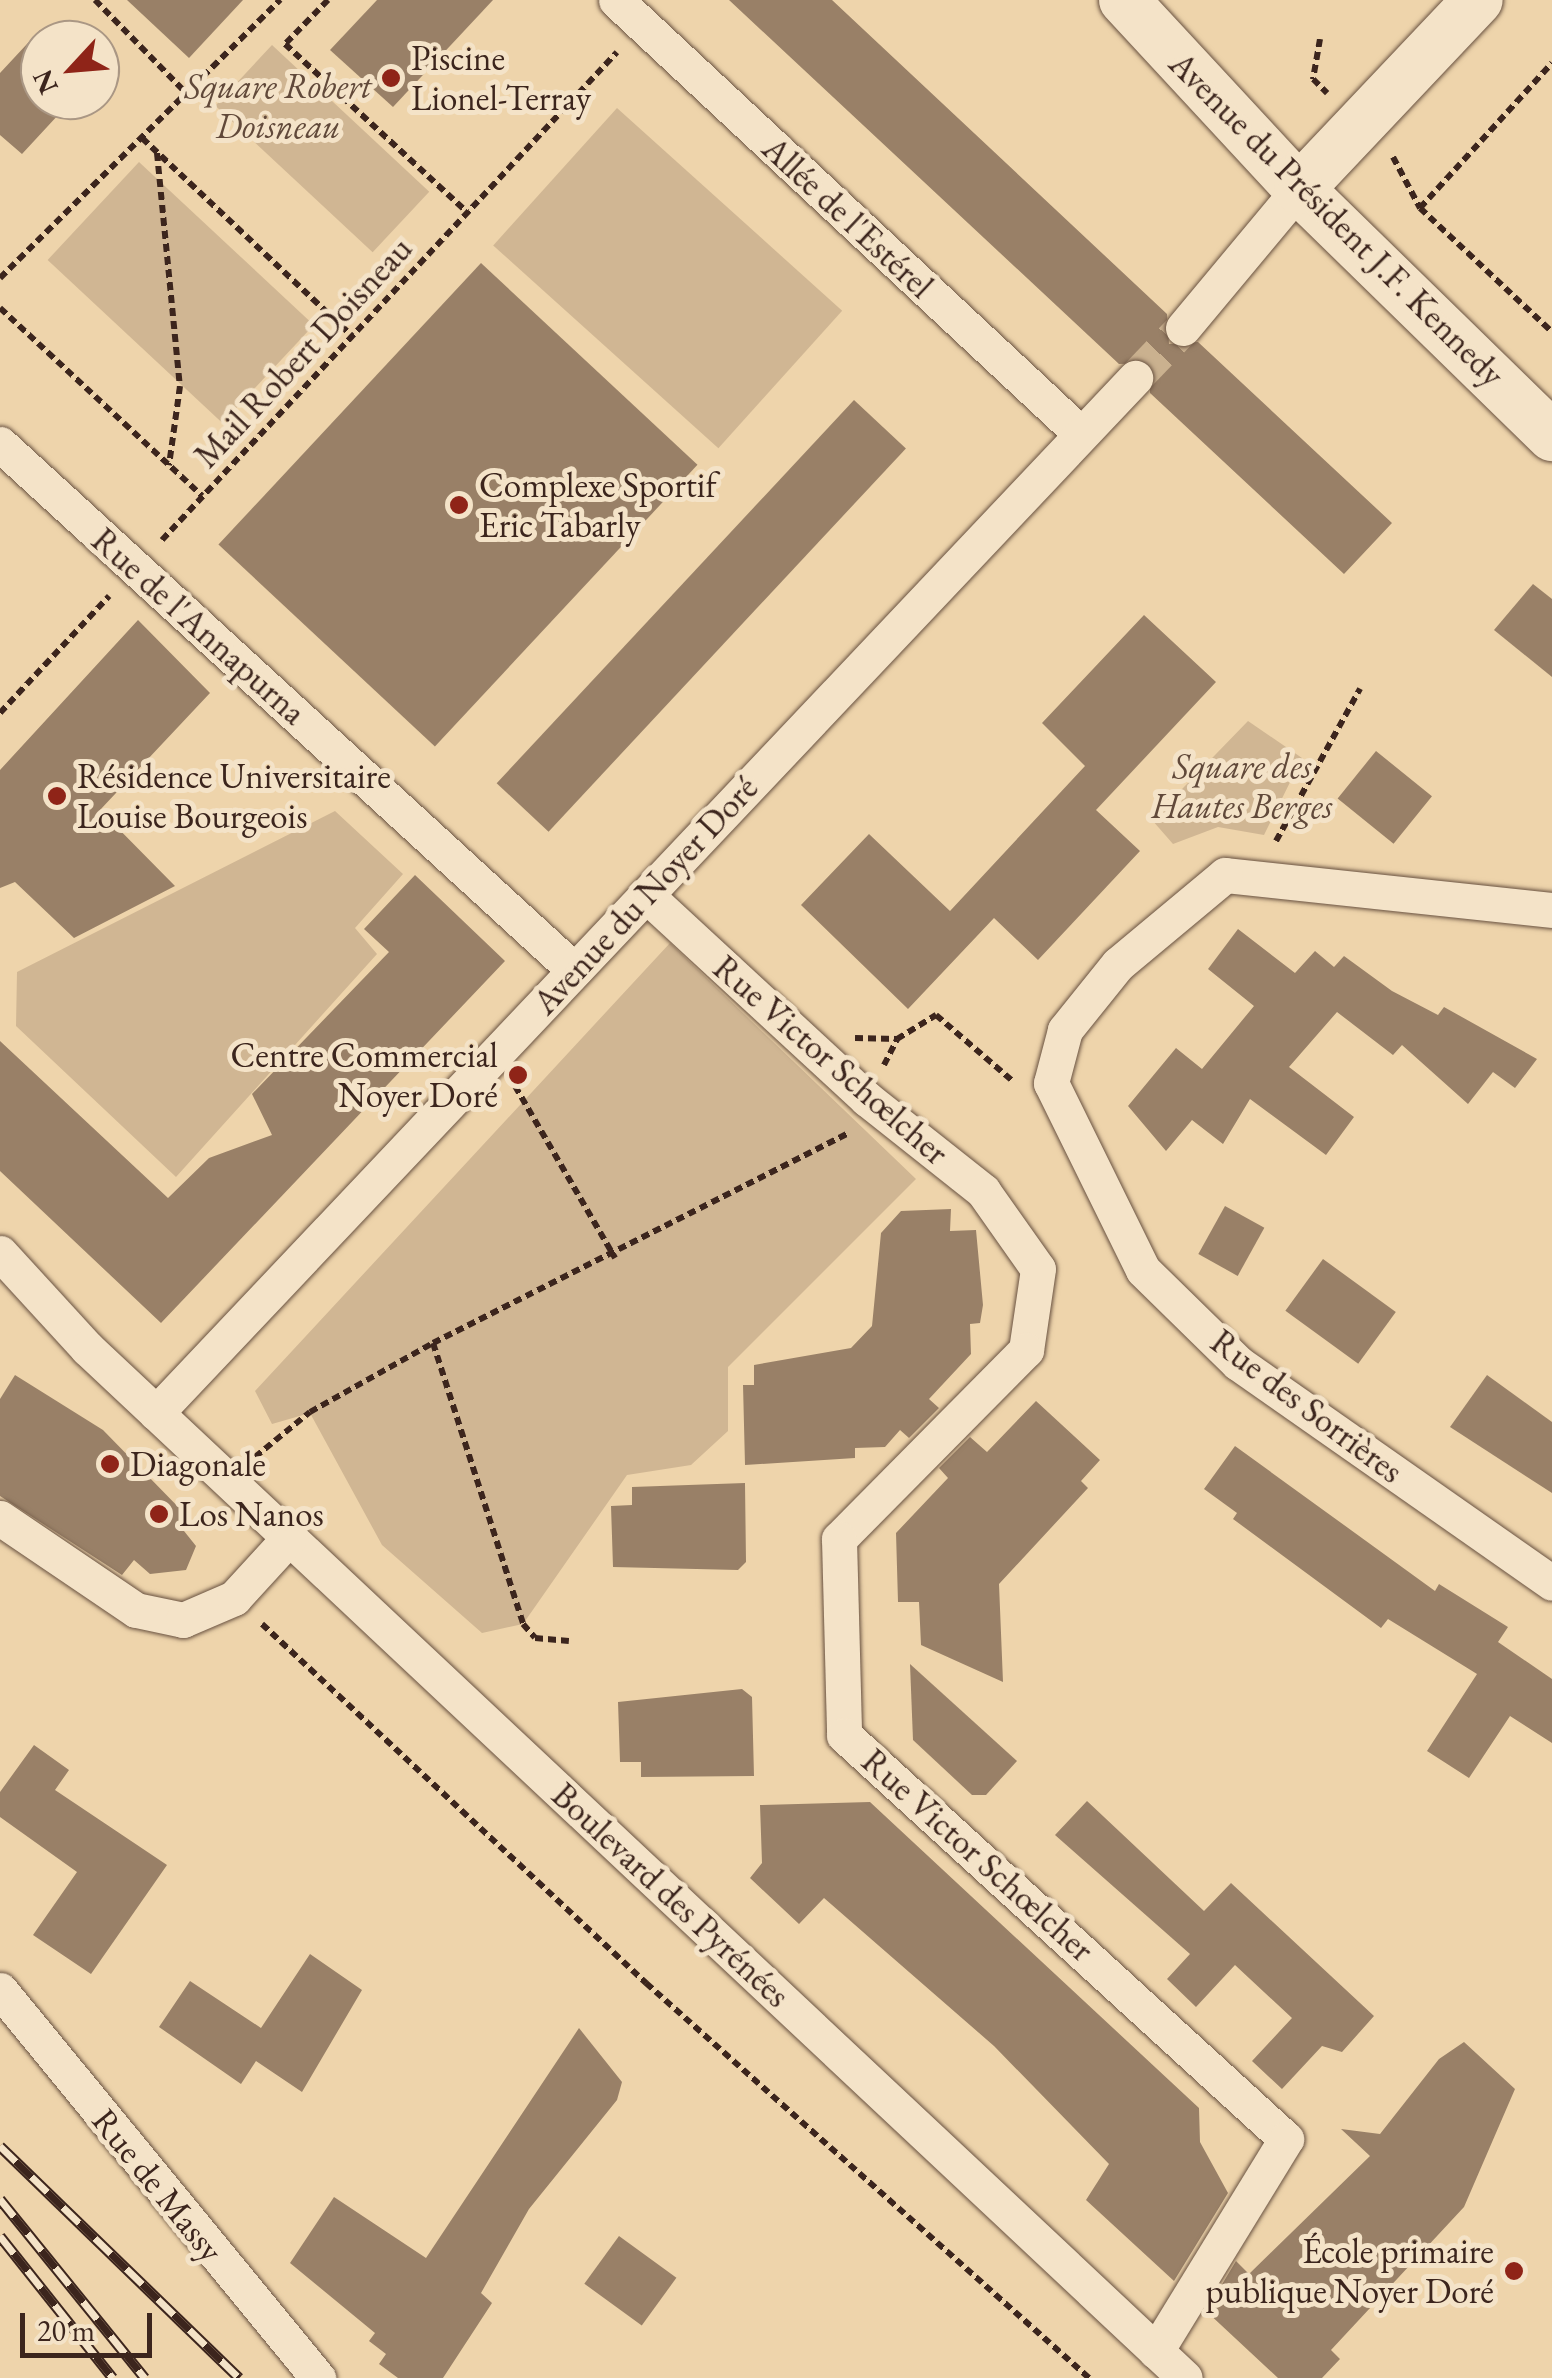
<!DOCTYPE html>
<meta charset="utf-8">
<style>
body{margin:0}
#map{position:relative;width:1552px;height:2378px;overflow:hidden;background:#eed4ab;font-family:"EB Garamond",serif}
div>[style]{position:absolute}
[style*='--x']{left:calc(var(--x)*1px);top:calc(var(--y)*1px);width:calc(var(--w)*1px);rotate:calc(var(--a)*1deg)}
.green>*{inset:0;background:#d0b693;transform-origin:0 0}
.building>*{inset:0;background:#998067;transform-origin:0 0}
.street-tunnel>*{height:35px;margin-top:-17.5px;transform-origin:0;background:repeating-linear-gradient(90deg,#cab18f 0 35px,transparent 0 53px)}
.path>*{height:6px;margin-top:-3px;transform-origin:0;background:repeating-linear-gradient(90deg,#3c251d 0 8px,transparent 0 13px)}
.roads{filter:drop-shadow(0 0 2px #685140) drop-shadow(0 0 2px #685140)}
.street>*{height:35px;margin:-17.5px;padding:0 17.5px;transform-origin:17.5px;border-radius:17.5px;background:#f4e3c8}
.secondary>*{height:50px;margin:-25px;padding:0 25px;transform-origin:25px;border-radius:25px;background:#f4e3c8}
.rail>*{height:11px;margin-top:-5.5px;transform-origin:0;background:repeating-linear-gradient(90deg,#f4e3c8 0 22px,#3c251d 0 44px);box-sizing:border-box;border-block:2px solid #3c251d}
.dots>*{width:28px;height:28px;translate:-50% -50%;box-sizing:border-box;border:5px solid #f4e3c8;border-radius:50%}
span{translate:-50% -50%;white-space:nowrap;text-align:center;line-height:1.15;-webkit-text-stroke:10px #f4e3c8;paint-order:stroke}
.poi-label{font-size:35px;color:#3c251d}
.left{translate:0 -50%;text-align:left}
.right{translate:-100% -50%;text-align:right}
.park-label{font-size:35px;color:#61493a;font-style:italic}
.street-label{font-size:35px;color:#3c251d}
.north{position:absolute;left:20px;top:20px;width:100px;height:100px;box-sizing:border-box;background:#f4e3c8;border:2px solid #aa9784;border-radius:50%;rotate:244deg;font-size:28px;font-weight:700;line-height:40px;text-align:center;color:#3c251d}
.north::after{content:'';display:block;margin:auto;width:35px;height:45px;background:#8f2418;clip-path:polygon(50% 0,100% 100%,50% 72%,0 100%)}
.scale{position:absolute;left:20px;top:2313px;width:132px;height:45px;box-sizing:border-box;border:5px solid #3c251d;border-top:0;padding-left:12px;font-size:30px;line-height:35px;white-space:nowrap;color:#3c251d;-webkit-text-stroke:8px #f4e3c8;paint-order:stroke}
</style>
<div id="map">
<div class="green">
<i style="left:272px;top:45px;width:215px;height:83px;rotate:43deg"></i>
<i style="left:617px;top:108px;width:303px;height:185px;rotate:42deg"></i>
<i style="left:139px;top:162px;width:239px;height:134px;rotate:43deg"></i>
<i style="clip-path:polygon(1248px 721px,1302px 758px,1264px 835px,1218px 827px,1173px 844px,1152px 820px)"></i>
<i style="clip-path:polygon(335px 811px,403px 874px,355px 928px,377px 954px,176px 1177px,16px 1026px,17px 972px)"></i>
<i style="clip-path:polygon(670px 943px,916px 1179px,728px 1367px,728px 1431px,691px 1465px,627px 1475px,523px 1624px,482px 1633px,382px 1545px,310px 1413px,272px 1424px,255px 1391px)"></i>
</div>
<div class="building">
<i style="clip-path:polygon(127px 0,243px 0,189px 58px)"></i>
<i style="clip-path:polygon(377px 0,493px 0,393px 107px,330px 50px)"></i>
<i style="clip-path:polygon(729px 0,832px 0,1167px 314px,1169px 344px,1198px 342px,1392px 523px,1344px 574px,1150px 393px,1150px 363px,1119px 364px)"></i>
<i style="clip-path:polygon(40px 30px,40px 100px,72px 100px,22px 154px,0 135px,0 73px)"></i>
<i style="left:481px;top:263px;width:296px;height:385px;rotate:43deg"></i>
<i style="left:854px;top:400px;width:71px;height:524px;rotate:43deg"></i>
<i style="clip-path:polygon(1533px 584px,1552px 599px,1552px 677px,1494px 630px)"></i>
<i style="clip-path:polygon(1144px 615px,1216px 682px,1096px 810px,1140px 851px,1038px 960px,994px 918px,908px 1009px,801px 905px,869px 834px,950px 911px,1085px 766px,1042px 723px)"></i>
<i style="clip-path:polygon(138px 620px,210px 693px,100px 810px,175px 886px,74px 938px,15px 882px,0 888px,0 770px)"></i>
<i style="left:1376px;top:751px;width:72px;height:61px;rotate:39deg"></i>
<i style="clip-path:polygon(415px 875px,505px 961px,161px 1323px,0 1171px,0 1041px,168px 1198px,209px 1158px,272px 1135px,252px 1094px,389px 952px,364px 929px)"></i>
<i style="clip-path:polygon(1238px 929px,1295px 973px,1315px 951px,1334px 967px,1344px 956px,1392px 991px,1438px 1015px,1444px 1007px,1537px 1059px,1515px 1088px,1493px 1072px,1468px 1104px,1402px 1045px,1393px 1055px,1337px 1012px,1289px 1067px,1354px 1117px,1326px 1155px,1250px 1099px,1223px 1144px,1192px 1120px,1166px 1151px,1128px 1106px,1176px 1048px,1202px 1069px,1254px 1006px,1208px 969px)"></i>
<i style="left:1225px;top:1206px;width:45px;height:55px;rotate:29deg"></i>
<i style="clip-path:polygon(951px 1209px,950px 1231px,976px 1230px,983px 1305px,980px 1323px,970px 1324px,971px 1354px,929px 1399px,939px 1408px,909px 1438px,900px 1430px,885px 1447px,855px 1448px,855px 1458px,745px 1465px,743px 1385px,754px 1385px,754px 1365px,851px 1348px,872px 1326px,881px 1233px,901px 1211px)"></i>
<i style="left:1323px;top:1259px;width:90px;height:64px;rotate:36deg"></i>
<i style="clip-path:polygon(15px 1375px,103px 1430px,188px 1517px,180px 1526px,196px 1546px,186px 1570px,150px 1574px,134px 1560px,122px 1575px,0 1496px,0 1399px)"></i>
<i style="clip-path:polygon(1487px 1375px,1552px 1422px,1552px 1493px,1450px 1427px)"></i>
<i style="clip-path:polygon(1036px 1401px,1100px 1460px,1081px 1481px,1088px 1488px,999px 1584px,1003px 1682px,921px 1645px,919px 1602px,898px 1602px,896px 1533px,948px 1478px,939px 1468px,970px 1437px,987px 1452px)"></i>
<i style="clip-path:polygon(1235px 1446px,1435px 1591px,1439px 1584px,1508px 1627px,1498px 1642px,1552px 1679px,1552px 1743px,1510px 1716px,1469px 1778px,1427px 1751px,1477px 1674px,1388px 1619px,1381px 1628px,1233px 1519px,1237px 1513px,1204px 1489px)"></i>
<i style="clip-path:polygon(745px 1483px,746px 1562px,738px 1570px,613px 1567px,611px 1506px,632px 1505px,632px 1487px)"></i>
<i style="clip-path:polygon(910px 1664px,1017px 1761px,986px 1795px,972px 1795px,913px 1740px)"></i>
<i style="clip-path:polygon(742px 1689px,752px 1697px,754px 1776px,641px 1777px,641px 1762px,620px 1762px,618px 1702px)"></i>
<i style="clip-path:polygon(34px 1745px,69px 1770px,55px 1790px,167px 1865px,91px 1974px,33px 1935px,77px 1872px,0 1817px,0 1792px)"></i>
<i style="clip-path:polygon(1087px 1801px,1204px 1911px,1231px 1883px,1374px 2016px,1342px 2052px,1322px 2046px,1282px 2089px,1252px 2061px,1292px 2018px,1235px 1965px,1196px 2007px,1167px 1979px,1190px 1954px,1055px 1835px)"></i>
<i style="clip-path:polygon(870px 1802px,1199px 2108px,1200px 2142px,1228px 2193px,1174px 2281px,1086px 2200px,1109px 2164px,994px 2046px,824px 1898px,799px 1924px,750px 1878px,762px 1863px,760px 1805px)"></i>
<i style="clip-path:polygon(310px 1954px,362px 1990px,302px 2092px,256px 2061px,241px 2084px,159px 2027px,190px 1981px,261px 2028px)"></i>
<i style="clip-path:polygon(579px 2028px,622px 2082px,617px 2100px,529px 2209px,481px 2293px,492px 2303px,443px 2378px,398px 2378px,379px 2364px,386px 2354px,369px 2341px,375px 2333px,290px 2263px,334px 2197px,426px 2258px)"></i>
<i style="clip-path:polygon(1464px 2042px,1515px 2089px,1464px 2207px,1331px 2350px,1340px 2359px,1322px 2378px,1278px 2378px,1206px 2311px,1236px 2261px,1249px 2274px,1370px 2156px,1341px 2129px,1380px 2134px,1439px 2059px)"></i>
<i style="left:619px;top:2236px;width:71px;height:59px;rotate:36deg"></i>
</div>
<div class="street-tunnel">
<i style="--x:1135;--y:378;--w:69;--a:-46.2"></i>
</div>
<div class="path">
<i style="--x:95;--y:0;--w:130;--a:45.6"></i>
<i style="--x:328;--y:0;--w:62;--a:134.3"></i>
<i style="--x:285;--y:44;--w:248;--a:42.7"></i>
<i style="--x:1320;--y:39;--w:41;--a:99.9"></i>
<i style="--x:1313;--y:79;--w:20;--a:45"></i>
<i style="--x:142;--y:138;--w:289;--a:43.3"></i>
<i style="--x:157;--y:153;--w:234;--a:84.4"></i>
<i style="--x:180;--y:386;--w:80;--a:97.9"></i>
<i style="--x:1393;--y:157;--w:58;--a:62.1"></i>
<i style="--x:1420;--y:208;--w:181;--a:43.2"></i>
<i style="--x:1420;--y:208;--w:196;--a:-47.7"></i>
<i style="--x:0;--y:278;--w:395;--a:-44.8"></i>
<i style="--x:0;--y:308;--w:276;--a:42.9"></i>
<i style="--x:162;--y:540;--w:667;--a:-47"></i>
<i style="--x:0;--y:713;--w:160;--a:-47"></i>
<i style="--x:1276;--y:841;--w:174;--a:-61.1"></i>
<i style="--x:855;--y:1038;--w:42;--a:1.4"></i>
<i style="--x:897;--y:1039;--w:46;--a:-31.6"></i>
<i style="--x:936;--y:1015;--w:103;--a:40.7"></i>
<i style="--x:884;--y:1065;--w:29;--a:-63"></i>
<i style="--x:515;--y:1086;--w:199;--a:59.8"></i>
<i style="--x:433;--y:1343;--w:464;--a:-26.8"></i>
<i style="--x:255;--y:1457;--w:71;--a:-39.3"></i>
<i style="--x:310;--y:1412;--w:141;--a:-29.3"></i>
<i style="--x:433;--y:1343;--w:295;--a:72.2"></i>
<i style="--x:523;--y:1624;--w:18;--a:49"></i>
<i style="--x:535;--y:1638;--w:34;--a:5"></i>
<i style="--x:262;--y:1624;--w:526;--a:43.07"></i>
<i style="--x:646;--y:1983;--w:594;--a:41.72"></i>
</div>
<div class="roads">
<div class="street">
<i style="--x:616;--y:0;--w:636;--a:43.03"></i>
<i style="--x:1183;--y:328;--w:181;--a:-50.2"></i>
<i style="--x:0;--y:444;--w:779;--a:42.5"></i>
<i style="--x:646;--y:895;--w:301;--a:42.7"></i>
<i style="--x:867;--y:1099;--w:148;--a:38.4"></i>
<i style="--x:983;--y:1191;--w:95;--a:54.8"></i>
<i style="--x:1038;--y:1269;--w:82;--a:98.4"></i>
<i style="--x:1026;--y:1350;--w:266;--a:134.7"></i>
<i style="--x:839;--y:1539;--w:196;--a:88.5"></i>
<i style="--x:844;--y:1735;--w:599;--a:42.43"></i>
<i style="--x:1286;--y:2139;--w:249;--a:121.5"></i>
<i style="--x:1552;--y:910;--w:329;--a:-173.9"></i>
<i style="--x:1225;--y:875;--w:139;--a:140.2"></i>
<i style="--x:1118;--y:964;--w:85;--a:128.8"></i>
<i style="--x:1065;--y:1030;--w:55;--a:104.8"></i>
<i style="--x:1051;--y:1083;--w:208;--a:63.8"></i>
<i style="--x:1143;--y:1270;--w:133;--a:44.4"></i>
<i style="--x:1238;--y:1363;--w:383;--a:35"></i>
<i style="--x:0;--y:1253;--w:129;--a:47.5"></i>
<i style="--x:87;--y:1348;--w:1505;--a:43.17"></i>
<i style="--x:156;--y:1413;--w:1425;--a:-46.59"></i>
<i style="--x:0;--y:1518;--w:164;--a:34.1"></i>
<i style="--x:136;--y:1610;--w:48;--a:12"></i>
<i style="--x:183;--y:1620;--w:56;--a:-23.3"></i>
<i style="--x:234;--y:1598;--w:81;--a:-47.5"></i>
<i style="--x:0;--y:1990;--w:502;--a:50.66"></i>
</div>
<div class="secondary">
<i style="--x:1124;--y:0;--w:258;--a:47.2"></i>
<i style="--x:1299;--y:189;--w:354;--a:44.3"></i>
<i style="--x:1299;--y:189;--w:260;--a:-46.6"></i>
</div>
</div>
<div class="rail">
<i style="--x:0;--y:2146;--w:333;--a:44.1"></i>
<i style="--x:0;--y:2199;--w:230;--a:51"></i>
<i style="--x:0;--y:2236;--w:181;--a:51.5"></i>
</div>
<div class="dots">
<i style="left:391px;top:78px;background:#8f2418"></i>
<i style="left:459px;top:505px;background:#8f2418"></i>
<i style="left:57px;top:796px;background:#8f2418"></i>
<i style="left:518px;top:1075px;background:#8f2418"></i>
<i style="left:110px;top:1464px;background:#8f2418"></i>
<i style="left:159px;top:1514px;background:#8f2418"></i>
<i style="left:1514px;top:2271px;background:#8f2418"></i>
</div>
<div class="poi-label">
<span class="left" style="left:411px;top:78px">Piscine<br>Lionel-Terray</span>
<span class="left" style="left:479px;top:505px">Complexe Sportif<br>Eric Tabarly</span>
<span class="left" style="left:77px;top:796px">Résidence Universitaire<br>Louise Bourgeois</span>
<span class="right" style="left:498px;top:1075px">Centre Commercial<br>Noyer Doré</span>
<span class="left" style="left:130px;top:1464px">Diagonale</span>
<span class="left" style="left:179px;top:1514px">Los Nanos</span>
<span class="right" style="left:1494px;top:2271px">École primaire<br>publique Noyer Doré</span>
</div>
<div class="park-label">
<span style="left:278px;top:106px">Square Robert<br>Doisneau</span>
<span style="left:1242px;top:786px">Square des<br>Hautes Berges</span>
</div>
<div class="street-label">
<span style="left:848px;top:217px;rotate:43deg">Allée de l'Estérel</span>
<span style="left:1337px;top:219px;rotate:45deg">Avenue du Président J.F. Kennedy</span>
<span style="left:303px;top:352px;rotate:-47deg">Mail Robert Doisneau</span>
<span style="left:199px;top:626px;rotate:42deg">Rue de l'Annapurna</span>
<span style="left:645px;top:895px;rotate:-47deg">Avenue du Noyer Doré</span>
<span style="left:831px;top:1060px;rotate:41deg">Rue Victor Schœlcher</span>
<span style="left:1307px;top:1406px;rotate:37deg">Rue des Sorrières</span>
<span style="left:978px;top:1855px;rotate:42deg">Rue Victor Schœlcher</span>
<span style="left:671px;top:1895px;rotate:43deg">Boulevard des Pyrénées</span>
<span style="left:158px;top:2185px;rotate:51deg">Rue de Massy</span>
</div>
<div class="north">N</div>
<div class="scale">20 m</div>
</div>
